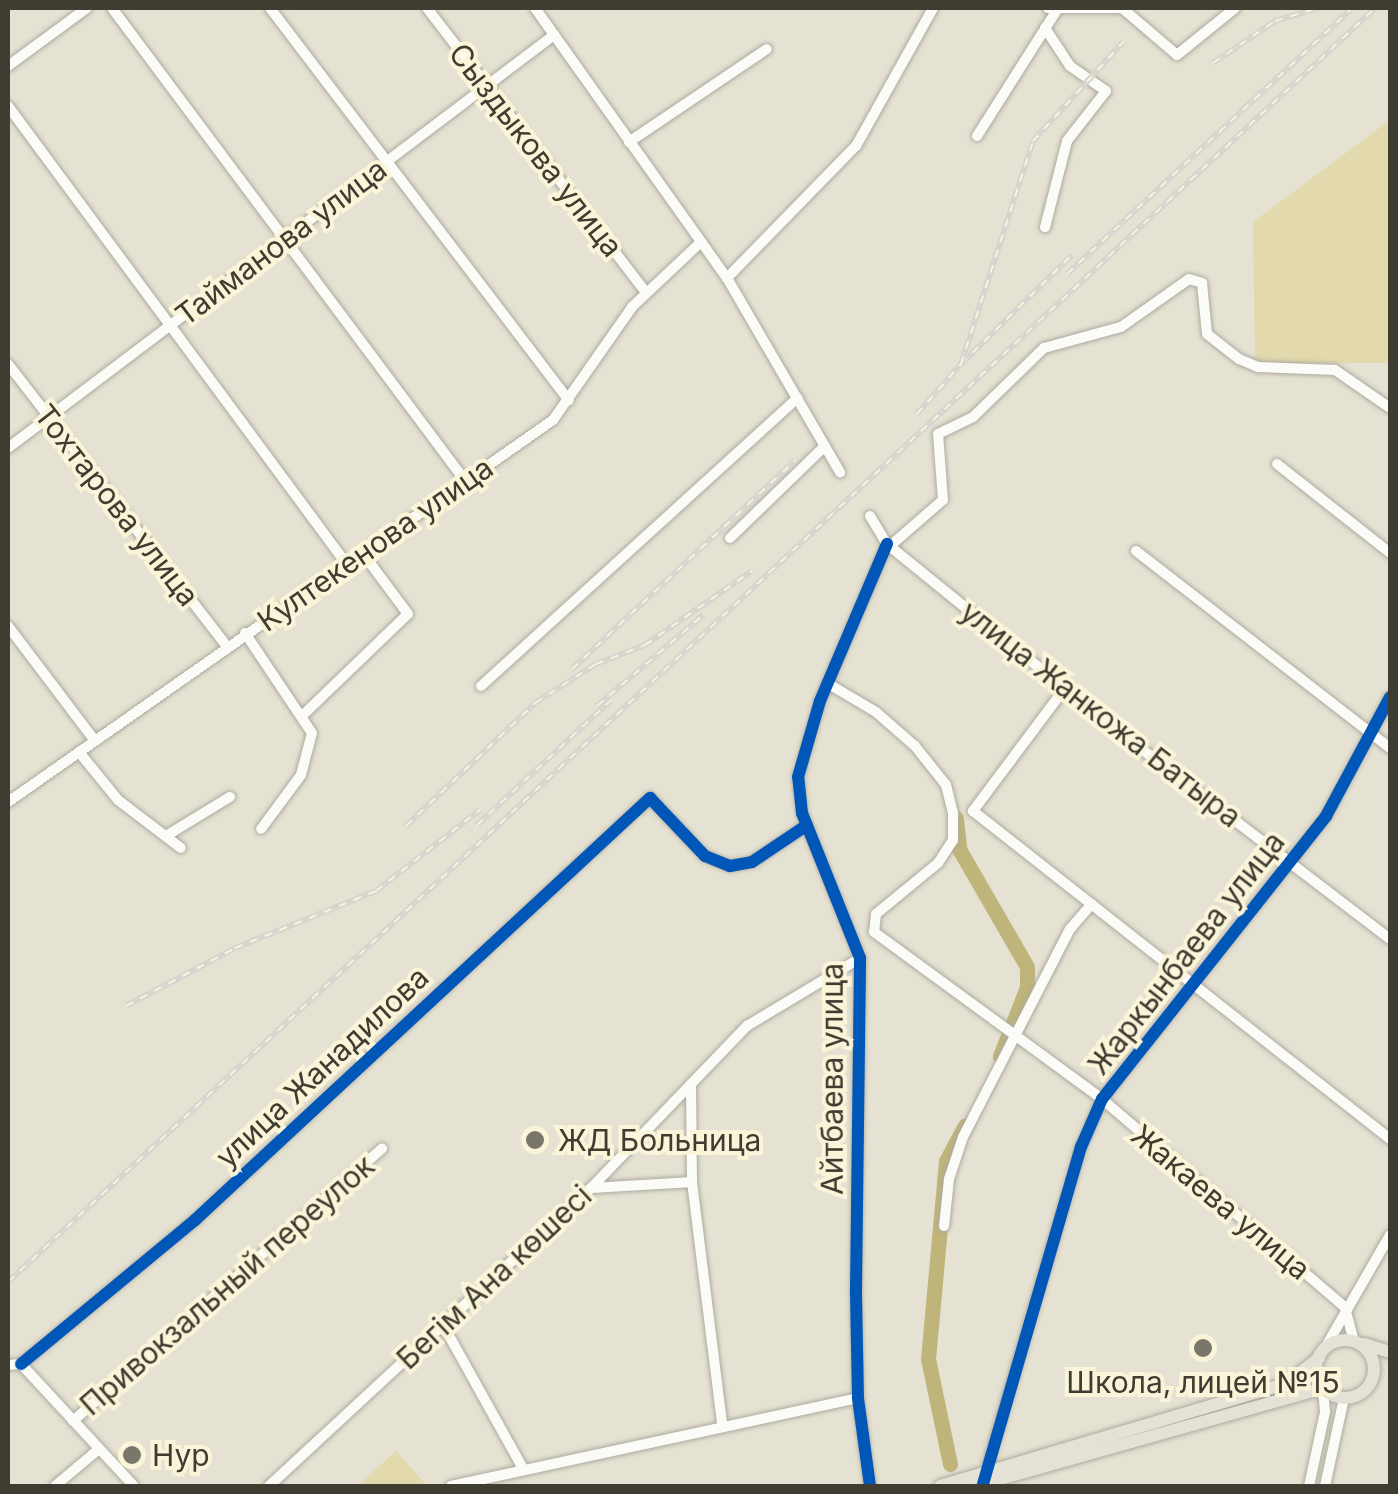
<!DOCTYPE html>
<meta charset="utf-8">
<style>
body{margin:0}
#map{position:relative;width:1398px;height:1494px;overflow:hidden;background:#e5e2d3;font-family:Inter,sans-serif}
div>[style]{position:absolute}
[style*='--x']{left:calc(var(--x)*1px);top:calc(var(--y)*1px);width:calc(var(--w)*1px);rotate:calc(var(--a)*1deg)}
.green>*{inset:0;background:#e2d9ac}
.river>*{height:15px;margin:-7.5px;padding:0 7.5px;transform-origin:7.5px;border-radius:7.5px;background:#bfb47a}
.roads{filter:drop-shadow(0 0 2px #adaa9f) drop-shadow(0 0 2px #adaa9f)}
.minor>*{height:10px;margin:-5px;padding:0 5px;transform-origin:5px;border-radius:5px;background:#fbfbf8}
.major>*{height:12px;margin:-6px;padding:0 6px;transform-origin:6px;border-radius:6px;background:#e4e2d6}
.major>.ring{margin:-6px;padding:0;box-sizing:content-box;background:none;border:12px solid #e4e2d6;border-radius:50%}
.rail>*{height:6px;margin-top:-3px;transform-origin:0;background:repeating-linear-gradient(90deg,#faf5d8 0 8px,#d7d5d0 0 16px);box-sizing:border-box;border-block:2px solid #d7d5d0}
.cycleway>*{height:12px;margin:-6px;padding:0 6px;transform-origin:6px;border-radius:6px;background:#0057b8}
.dots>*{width:28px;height:28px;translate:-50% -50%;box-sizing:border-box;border:5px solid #faf5d8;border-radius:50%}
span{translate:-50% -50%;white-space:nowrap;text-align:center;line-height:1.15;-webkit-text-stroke:8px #faf5d8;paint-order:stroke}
.street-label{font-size:30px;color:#3f3d32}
.poi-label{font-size:30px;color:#3f3d32}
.left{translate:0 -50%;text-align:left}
.frame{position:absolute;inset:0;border:10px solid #3f3d32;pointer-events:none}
</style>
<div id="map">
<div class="green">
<i style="clip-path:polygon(1390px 120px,1390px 363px,1255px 363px,1253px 222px)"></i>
<i style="clip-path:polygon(396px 1451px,427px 1486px,357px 1486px)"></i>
</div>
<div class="river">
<i style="--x:956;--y:818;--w:31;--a:84"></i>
<i style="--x:959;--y:849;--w:136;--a:60"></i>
<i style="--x:1027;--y:967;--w:20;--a:90"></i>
<i style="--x:1027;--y:987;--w:74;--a:111.4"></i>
<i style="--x:950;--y:1464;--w:107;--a:-101.8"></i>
<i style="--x:928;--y:1359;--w:199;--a:-84.8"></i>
<i style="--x:946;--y:1161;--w:40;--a:-62"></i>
</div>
<div class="roads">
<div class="minor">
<i style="--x:112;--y:8;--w:592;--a:53.25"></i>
<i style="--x:270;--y:8;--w:493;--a:52.7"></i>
<i style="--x:427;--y:8;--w:359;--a:52.4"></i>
<i style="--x:535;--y:8;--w:331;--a:54.6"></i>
<i style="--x:727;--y:278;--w:225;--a:59.8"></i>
<i style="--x:1048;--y:8;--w:74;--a:0"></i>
<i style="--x:1122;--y:8;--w:72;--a:40.5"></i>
<i style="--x:1177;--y:55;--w:75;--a:-39"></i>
<i style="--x:1045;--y:28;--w:45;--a:56.7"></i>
<i style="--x:1070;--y:66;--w:44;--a:34.8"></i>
<i style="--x:1106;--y:91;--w:63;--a:128"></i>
<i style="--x:1067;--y:141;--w:89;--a:104.3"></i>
<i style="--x:8;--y:66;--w:98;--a:-36.3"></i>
<i style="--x:8;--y:106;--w:567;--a:53.53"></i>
<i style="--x:977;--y:136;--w:149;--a:-57.6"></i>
<i style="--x:629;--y:142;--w:166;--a:-34"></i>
<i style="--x:727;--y:278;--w:185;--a:-45.7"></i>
<i style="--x:856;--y:146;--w:158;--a:-60.8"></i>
<i style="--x:8;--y:364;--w:357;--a:52.2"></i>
<i style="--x:8;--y:448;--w:685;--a:-37.1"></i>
<i style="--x:1277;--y:464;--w:144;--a:38.2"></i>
<i style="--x:870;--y:516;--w:33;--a:59"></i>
<i style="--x:887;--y:544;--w:287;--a:39.1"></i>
<i style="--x:1110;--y:725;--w:352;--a:37.4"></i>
<i style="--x:730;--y:538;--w:132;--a:-44.1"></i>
<i style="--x:890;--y:546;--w:70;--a:-41"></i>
<i style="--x:943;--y:500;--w:66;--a:-94.3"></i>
<i style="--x:938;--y:434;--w:39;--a:-26"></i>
<i style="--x:973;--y:417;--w:99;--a:-44.2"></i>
<i style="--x:1044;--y:348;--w:80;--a:-15.3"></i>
<i style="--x:1121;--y:327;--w:83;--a:-35.2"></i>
<i style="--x:1189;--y:279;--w:14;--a:17"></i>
<i style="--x:1202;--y:283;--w:51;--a:84.4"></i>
<i style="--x:1207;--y:334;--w:41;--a:38"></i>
<i style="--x:1239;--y:359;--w:21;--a:23"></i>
<i style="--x:1258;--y:367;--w:77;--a:2.2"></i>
<i style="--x:1335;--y:370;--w:67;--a:34.6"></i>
<i style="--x:1136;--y:551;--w:321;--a:37.8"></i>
<i style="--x:8;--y:626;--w:144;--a:52.9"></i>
<i style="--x:245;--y:633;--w:120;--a:56.2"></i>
<i style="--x:312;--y:733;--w:43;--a:104.7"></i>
<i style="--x:301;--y:775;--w:67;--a:126.5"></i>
<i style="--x:827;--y:683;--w:57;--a:30.6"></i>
<i style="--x:876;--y:712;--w:52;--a:41.1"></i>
<i style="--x:915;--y:746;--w:50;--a:51.5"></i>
<i style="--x:946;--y:785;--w:30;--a:76"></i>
<i style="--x:953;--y:814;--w:26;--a:90"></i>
<i style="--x:953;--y:840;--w:27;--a:123"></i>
<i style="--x:938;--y:863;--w:80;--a:140.6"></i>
<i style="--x:876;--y:914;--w:18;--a:96"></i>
<i style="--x:481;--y:686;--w:428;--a:-42.3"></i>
<i style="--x:1065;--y:688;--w:154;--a:126.8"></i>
<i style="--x:973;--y:811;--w:531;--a:38.19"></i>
<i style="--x:304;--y:714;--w:144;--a:-43.9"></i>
<i style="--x:408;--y:614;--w:77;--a:-126.6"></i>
<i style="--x:79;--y:752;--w:62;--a:50.9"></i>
<i style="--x:118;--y:800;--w:79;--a:37.3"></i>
<i style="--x:8;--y:802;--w:666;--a:-35.03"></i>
<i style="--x:553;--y:420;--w:138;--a:-55"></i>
<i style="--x:632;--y:307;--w:95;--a:-43.3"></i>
<i style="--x:166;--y:836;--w:75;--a:-31.4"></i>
<i style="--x:874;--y:932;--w:283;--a:36.2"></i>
<i style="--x:1102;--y:1099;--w:320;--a:40.6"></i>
<i style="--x:691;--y:1084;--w:98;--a:89.4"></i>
<i style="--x:692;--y:1182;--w:243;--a:82.9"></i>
<i style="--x:592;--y:1188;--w:100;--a:-3.4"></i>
<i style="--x:944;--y:1226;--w:47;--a:-83.9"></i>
<i style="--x:949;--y:1179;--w:44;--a:-71.6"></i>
<i style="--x:963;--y:1137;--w:234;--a:-62.8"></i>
<i style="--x:1070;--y:929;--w:33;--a:-49"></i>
<i style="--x:1345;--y:1308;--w:34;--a:75"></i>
<i style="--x:442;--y:1323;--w:165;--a:60.9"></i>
<i style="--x:1325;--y:1348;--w:130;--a:-60.1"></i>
<i style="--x:21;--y:1364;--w:226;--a:-39.6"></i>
<i style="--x:195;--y:1220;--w:621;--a:-42.85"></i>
<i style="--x:650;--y:798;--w:80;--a:46.5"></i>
<i style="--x:705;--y:856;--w:27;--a:22"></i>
<i style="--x:730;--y:866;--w:22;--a:-10"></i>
<i style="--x:752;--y:862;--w:66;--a:-33.9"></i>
<i style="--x:8;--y:1365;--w:13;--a:-4"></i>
<i style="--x:21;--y:1364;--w:166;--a:47.2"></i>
<i style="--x:73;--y:1421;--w:412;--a:-41.4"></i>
<i style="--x:984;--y:1478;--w:345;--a:-73.7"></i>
<i style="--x:1081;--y:1147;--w:52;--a:-66.4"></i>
<i style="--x:1102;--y:1099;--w:361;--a:-51.6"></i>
<i style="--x:1326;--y:816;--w:135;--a:-61.7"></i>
<i style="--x:55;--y:1486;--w:57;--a:-40.1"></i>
<i style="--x:269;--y:1486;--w:439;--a:-42.8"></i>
<i style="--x:591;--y:1188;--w:225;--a:-46.1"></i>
<i style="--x:747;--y:1026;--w:132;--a:-31"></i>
<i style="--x:451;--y:1486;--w:416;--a:-12.2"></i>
<i style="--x:870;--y:1486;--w:89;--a:-97.8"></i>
<i style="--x:858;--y:1398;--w:109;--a:-91.1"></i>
<i style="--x:856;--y:1289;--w:331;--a:-89.3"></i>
<i style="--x:860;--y:958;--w:156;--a:-111.8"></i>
<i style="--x:802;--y:813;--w:36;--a:-96"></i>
<i style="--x:798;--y:777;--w:79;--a:-73.9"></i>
<i style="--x:820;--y:701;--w:171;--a:-66.9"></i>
<i style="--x:1309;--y:1486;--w:76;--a:-77.8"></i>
<i style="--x:1325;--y:1412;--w:24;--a:-95"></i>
<i style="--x:1325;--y:1486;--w:90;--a:-77.8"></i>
</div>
<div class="major">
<i class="ring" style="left:1316px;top:1340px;width:46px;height:46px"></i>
<i style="--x:1364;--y:1344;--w:27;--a:17"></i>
<i style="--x:940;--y:1486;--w:362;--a:-16.5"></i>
<i style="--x:1287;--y:1383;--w:41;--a:-38"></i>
<i style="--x:975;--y:1486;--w:362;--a:-15.7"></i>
</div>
</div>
<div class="rail">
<i style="--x:1213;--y:63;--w:75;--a:-34.1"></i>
<i style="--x:1275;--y:21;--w:45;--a:-16.8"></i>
<i style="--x:1067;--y:274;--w:390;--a:-43"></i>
<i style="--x:961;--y:364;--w:156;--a:-44.5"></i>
<i style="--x:917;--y:414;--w:67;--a:-48.7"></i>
<i style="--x:961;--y:364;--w:234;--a:-72.1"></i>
<i style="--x:1033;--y:141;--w:134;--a:-47.7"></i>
<i style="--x:572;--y:669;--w:306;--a:-43.1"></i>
<i style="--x:597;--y:706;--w:140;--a:-40.6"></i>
<i style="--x:477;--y:825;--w:182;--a:-43"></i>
<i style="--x:406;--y:826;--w:178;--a:-43.6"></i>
<i style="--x:535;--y:703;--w:72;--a:-32.6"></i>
<i style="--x:596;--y:664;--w:53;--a:-21.2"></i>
<i style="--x:645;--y:645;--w:130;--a:-34.7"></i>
<i style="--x:126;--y:1006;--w:123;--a:-28"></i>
<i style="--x:235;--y:948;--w:152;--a:-22"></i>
<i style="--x:376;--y:891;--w:133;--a:-38"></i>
<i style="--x:8;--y:1282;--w:1869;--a:-42.98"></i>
</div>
<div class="cycleway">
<i style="--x:21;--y:1364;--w:226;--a:-39.6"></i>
<i style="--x:195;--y:1220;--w:621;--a:-42.85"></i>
<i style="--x:650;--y:798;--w:80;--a:46.5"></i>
<i style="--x:705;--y:856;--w:27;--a:22"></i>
<i style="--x:730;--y:866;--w:22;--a:-10"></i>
<i style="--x:752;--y:862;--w:66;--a:-33.9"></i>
<i style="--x:983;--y:1484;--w:351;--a:-73.8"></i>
<i style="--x:1081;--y:1147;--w:52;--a:-66.4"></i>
<i style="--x:1102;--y:1099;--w:361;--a:-51.6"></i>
<i style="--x:1326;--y:816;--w:135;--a:-61.7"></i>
<i style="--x:870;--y:1486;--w:89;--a:-97.8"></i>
<i style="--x:858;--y:1398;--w:109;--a:-91.1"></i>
<i style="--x:856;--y:1289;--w:331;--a:-89.3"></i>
<i style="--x:860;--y:958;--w:156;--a:-111.8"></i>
<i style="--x:802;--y:813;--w:36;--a:-96"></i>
<i style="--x:798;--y:777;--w:79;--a:-73.9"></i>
<i style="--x:820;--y:701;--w:171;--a:-66.9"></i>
</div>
<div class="dots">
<i style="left:535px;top:1140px;background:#79776a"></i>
<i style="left:1203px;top:1348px;background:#79776a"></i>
<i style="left:132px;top:1455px;background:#79776a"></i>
</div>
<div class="street-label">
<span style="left:536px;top:150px;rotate:52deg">Сыздыкова улица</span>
<span style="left:281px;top:242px;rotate:-37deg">Тайманова улица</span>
<span style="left:117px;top:505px;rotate:52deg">Тохтарова улица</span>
<span style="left:375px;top:544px;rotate:-35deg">Култекенова улица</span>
<span style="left:1101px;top:714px;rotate:38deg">улица Жанкожа Батыра</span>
<span style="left:1186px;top:953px;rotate:-52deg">Жаркынбаева улица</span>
<span style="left:322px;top:1067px;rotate:-43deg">улица Жанадилова</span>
<span style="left:832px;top:1079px;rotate:-90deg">Айтбаева улица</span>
<span style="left:1221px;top:1202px;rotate:40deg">Жакаева улица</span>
<span style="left:494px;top:1277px;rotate:-43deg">Бегім Ана көшесі</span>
<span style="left:227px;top:1285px;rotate:-41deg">Привокзальный переулок</span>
</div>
<div class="poi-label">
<span class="left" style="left:558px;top:1140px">ЖД Больница</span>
<span style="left:1203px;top:1382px">Школа, лицей №15</span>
<span class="left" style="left:152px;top:1455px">Нур</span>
</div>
<div class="frame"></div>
</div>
